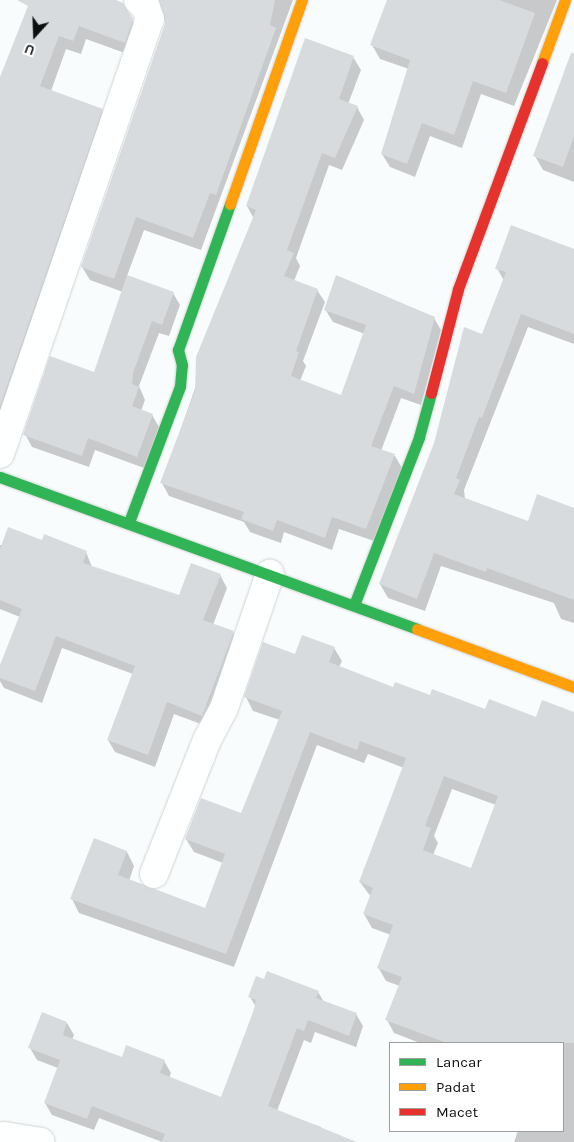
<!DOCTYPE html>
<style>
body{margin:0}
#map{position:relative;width:574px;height:1142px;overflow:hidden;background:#f9fcfd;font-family:Karla,sans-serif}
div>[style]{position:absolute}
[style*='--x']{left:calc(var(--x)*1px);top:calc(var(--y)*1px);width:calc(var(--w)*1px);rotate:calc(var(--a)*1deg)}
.shadow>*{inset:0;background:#0003}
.building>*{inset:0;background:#d8dbdd}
.roads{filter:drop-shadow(0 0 1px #d0d3d4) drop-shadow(0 0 1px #d0d3d4)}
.street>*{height:28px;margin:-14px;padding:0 14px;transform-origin:14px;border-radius:14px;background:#feffff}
.fast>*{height:11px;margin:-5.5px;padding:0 5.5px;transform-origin:5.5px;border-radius:5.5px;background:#30b455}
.slow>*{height:11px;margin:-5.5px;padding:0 5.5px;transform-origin:5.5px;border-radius:5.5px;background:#ff9f0a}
.jam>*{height:11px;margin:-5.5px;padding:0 5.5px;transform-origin:5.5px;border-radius:5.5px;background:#e5322d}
span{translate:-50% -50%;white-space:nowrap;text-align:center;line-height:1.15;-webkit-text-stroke:4px #fff;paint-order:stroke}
.legend{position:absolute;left:389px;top:1042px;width:175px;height:90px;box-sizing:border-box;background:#fff;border:1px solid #9d9f9f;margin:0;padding:6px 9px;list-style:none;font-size:15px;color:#0b0f10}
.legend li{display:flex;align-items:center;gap:10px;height:25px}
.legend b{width:25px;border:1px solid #9d9f9f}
.north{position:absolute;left:10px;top:10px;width:50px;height:50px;-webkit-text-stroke:4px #fff;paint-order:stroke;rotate:200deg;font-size:14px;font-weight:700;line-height:20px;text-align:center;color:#0b0f10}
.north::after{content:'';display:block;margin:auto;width:18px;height:22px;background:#0b0f10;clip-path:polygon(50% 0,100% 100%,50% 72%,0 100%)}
</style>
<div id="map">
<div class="shadow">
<i style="clip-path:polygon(32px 0,112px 0,132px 20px,140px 34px,133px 56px,86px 39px,81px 54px,66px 49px,51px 91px,102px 110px,110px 123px,0 441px,0 83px)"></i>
<i style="clip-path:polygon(159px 0,293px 0,201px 250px,144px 230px,127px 276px,173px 293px,180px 305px,169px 336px,159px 333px,139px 386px,145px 400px,141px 411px,152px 415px,159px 427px,144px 468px,95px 450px,89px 467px,32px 447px,25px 434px,95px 374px,123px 292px,90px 280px,82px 267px,166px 24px,166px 13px)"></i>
<i style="clip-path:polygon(389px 0,557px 0,514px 106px,481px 94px,462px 148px,430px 136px,415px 177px,390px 167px,382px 154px,409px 69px,380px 59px,372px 45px)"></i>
<i style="clip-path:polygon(353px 57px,361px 70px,348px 104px,357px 107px,364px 120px,342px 170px,329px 165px,296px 258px,300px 266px,294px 281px,317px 290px,325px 302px,303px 361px,306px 366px,300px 381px,342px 396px,365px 334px,333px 322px,325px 309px,434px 318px,441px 330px,421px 405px,401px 398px,381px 451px,395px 456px,402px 468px,374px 541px,339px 529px,332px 550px,284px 532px,281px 543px,250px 532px,244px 522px,169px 496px,162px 483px,254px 219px,247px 206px)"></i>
<i style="clip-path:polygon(574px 97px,574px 182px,543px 170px,535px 156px)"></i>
<i style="clip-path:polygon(574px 250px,574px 344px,528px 327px,464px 490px,465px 499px,528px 523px,574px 510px,574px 623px,561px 619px,554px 603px,441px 566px,425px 611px,388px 598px,380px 584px,504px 281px,497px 268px)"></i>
<i style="clip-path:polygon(43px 542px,86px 552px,92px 567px,179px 597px,220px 575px,227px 588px,213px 625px,233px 632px,240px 645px,209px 727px,174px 714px,155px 767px,115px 752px,108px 740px,133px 674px,62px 648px,42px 703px,4px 688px,0 681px,0 669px,20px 617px,0 609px,0 545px)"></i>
<i style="clip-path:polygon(evenodd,334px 648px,342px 661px,339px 667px,394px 688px,486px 711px,537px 718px,574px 714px,574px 1142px,514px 1142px,518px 1131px,563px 1131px,563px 1043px,420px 1043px,394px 1033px,387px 1020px,400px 986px,386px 981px,378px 967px,391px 935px,372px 928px,364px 914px,371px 897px,360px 882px,404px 768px,368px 754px,364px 763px,317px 745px,234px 967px,79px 913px,72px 899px,94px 840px,127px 852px,134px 866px,129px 881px,206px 910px,223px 863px,194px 852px,186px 839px,242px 814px,280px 720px,253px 711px,246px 697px,296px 656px,334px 648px,452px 789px,496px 805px,472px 869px,433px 855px,438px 843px,434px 836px,452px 789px)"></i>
<i style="clip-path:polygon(318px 992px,324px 1002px,356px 1014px,363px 1026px,356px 1047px,315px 1032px,311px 1043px,304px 1040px,277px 1111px,321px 1127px,326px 1137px,339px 1142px,162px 1142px,99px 1118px,94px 1130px,52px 1115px,45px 1103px,58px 1068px,37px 1060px,30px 1048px,67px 1023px,74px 1035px,72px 1040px,122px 1059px,164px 1061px,171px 1073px,169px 1078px,222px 1098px,256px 1007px,250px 997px)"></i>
</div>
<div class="building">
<i style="clip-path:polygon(17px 0,116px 0,123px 3px,133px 19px,125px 43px,79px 26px,73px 41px,59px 36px,40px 86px,103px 109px,0 406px,0 77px,28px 6px)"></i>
<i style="clip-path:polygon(159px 0,275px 0,270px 25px,276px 28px,216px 195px,210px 193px,193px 238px,136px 217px,114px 279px,81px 267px,165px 24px)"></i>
<i style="clip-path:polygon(387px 0,499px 0,535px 13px,506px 93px,473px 81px,454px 135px,422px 123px,407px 164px,381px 154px,410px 60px,370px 45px)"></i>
<i style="clip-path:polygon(305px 38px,354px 56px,339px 99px,358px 106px,335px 158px,322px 153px,287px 250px,294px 253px,284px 276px,318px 289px,296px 351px,299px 352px,291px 376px,341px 395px,366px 325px,324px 310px,336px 275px,435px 317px,414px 394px,394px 386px,371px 446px,395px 454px,366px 529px,332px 517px,325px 538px,277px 520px,273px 531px,241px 519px,244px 512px,160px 483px,195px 391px,196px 357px,256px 210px,246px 206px)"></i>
<i style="clip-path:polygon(571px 53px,574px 53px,574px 136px,563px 167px,533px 156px)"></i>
<i style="clip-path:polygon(511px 225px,574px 249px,574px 334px,521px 314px,482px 418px,479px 417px,456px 478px,460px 480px,454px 494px,528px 521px,537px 494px,574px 508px,574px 600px,487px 568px,486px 572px,434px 553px,417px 599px,379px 584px,434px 443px,464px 327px,482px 334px,506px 272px,495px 269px)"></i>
<i style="clip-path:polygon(127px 275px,174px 292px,162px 325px,152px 321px,133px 373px,132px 384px,139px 387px,132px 406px,153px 414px,137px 457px,88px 438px,82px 456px,23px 435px,50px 356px,94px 372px)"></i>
<i style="clip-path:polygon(8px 527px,42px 540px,44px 534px,87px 551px,83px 563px,179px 595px,191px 563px,221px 574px,203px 620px,234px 631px,202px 716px,167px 702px,148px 755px,107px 740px,135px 666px,56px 636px,35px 691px,0 678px,0 665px,22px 609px,0 600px,0 549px)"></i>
<i style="clip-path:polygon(evenodd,302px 635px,335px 647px,329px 662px,393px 687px,395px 682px,430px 695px,432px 689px,485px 709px,489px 699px,536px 717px,542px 700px,574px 712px,574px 1043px,447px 1043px,385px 1020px,402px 977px,377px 968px,393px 925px,363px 914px,373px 888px,359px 882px,406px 758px,360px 741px,357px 750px,310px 732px,226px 954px,70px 899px,94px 838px,127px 851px,118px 875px,205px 908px,225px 854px,185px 839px,201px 798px,241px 813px,282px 711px,244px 697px,263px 642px,295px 654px,302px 635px,444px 776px,498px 796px,471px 868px,423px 850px,431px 828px,425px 826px,444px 776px)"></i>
<i style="clip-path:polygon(267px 971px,319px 991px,316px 998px,357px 1013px,349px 1036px,308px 1020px,304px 1031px,297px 1028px,268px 1106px,357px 1142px,162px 1142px,165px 1134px,92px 1106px,87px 1119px,44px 1103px,60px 1060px,28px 1048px,42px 1012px,67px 1022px,63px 1035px,122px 1057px,126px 1045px,165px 1060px,160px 1073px,221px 1097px,253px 1012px,256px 1000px,248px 997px,256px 976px,264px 979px)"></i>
</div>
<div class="roads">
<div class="street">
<i style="--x:0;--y:454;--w:460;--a:-71"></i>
<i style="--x:150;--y:19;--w:12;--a:-110"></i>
<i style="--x:146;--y:8;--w:11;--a:-135"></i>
<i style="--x:154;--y:874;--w:144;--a:-68.4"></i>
<i style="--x:207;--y:740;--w:36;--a:-62"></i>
<i style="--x:224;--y:708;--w:142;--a:-71.1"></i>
<i style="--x:0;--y:1142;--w:7;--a:-56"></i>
<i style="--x:4;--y:1136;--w:37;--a:9"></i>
</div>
<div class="fast">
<i style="--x:0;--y:477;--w:444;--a:20"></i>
<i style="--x:129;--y:522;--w:145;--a:-69.4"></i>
<i style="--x:180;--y:386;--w:21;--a:-85"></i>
<i style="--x:182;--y:365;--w:16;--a:-105"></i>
<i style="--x:178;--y:350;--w:155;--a:-70.4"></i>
<i style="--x:354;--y:605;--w:180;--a:-68.8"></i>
<i style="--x:419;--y:437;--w:46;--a:-74.7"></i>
</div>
<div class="slow">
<i style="--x:542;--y:63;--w:67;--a:-69.9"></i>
<i style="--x:230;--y:204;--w:216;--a:-70.6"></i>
<i style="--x:417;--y:629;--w:167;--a:20.3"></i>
</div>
<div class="jam">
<i style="--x:431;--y:393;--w:107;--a:-75.4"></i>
<i style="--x:458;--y:289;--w:241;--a:-69.6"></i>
</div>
</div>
<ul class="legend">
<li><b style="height:6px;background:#30b455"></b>Lancar</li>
<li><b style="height:6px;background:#ff9f0a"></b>Padat</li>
<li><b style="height:6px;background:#e5322d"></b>Macet</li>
</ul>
<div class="north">U</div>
</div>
